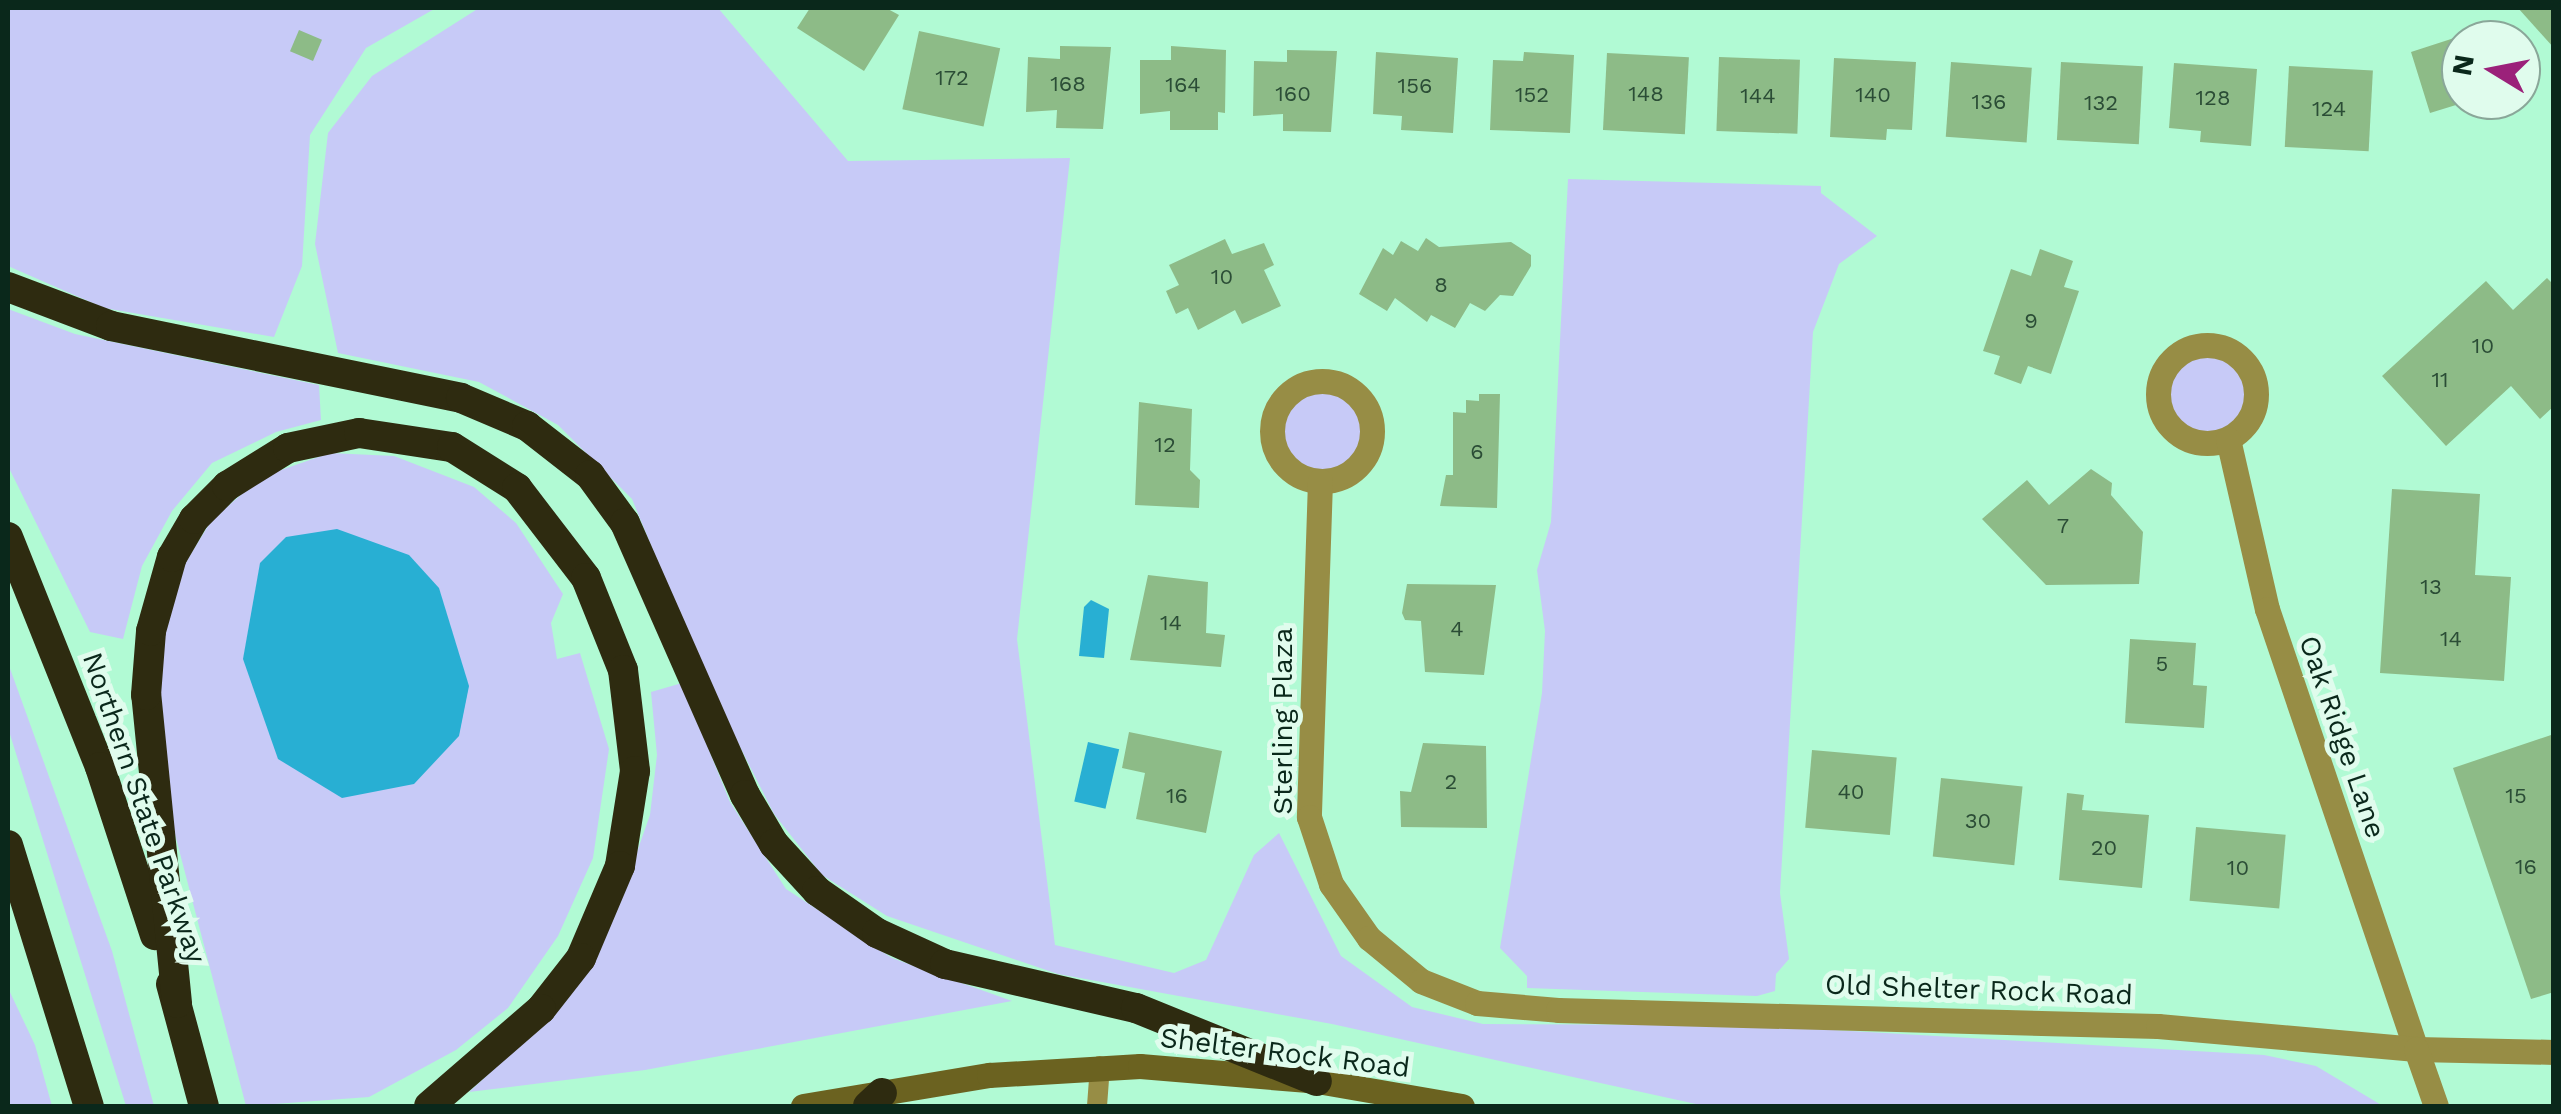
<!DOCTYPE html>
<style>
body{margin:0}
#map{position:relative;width:2561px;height:1114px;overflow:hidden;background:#b1fad4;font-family:"Work Sans",sans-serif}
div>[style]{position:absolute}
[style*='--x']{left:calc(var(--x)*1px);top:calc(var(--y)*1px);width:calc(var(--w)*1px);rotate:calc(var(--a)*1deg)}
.green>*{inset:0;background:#c7caf7}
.round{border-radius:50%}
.water>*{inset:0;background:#28afd3;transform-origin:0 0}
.building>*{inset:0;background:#8dbb87;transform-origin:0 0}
.service>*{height:20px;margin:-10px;padding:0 10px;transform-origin:10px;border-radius:10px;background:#978d45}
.minor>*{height:25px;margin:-12.5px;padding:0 12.5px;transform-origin:12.5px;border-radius:12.5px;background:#978d45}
.minor>.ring{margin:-12.5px;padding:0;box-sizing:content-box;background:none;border:25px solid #978d45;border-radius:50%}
.secondary>*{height:25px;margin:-12.5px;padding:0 12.5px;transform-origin:12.5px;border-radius:12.5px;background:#6b6220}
.motorway>*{height:30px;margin:-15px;padding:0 15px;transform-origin:15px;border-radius:15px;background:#2e2b10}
span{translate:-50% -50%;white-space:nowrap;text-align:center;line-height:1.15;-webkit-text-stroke:10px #e0fced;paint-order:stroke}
.number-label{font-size:22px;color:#2b4d36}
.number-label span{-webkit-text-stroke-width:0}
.street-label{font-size:28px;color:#0a281b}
.frame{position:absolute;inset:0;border:10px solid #0a281b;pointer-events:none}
.north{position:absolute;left:2441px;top:20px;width:100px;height:100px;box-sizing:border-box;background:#e0fced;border:2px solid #8aa799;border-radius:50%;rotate:280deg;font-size:28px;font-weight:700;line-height:40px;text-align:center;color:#0a281b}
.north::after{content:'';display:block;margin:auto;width:35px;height:45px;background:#9b217a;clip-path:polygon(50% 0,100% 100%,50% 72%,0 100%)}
</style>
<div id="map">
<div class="green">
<i style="clip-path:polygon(8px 8px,436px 8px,366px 48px,310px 135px,302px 266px,274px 337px,104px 308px,8px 266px)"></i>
<i style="clip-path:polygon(479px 8px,718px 8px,848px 161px,1070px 158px,1017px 639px,1055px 945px,1174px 973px,1206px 960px,1254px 855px,1279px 833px,1341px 956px,1412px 1007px,1483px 1024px,1747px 1025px,2264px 1055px,2316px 1066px,2383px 1106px,1705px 1106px,1332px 1024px,1058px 974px,887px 916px,822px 875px,774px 814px,706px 680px,632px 499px,558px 425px,479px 382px,338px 353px,315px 244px,328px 133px,372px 76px)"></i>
<i style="clip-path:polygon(1568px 179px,1821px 186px,1821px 193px,1877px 236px,1839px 264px,1813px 332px,1780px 893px,1789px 959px,1776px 974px,1775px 991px,1757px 996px,1527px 988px,1527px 976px,1500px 948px,1542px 693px,1545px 631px,1537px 570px,1551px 522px)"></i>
<i style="clip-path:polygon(8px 309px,75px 334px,319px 385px,321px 420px,276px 432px,212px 463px,172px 511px,142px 566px,123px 639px,90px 632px,8px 466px)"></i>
<i class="round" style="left:2158px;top:345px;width:98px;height:98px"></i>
<i class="round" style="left:1272px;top:381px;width:100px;height:100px"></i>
<i style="clip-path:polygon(330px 453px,394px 456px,474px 487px,516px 523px,563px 594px,551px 623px,557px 659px,580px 653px,609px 749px,593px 858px,558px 936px,508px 1008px,456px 1050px,369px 1097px,246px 1106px,165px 796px,159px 644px,176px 578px,211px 521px,261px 477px)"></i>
<i style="clip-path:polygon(8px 663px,112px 951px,154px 1106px,126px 1106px,8px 728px)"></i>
<i style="clip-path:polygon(682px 683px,730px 802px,786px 889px,892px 958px,1012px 1001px,645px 1070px,469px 1092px,536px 1030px,621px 897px,650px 815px,657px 755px,651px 692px)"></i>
<i style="clip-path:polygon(8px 988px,35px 1045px,52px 1106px,8px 1106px)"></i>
</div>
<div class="water">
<i style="clip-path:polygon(337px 529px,409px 555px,439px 588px,469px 686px,459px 736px,414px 784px,342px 798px,278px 759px,243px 659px,260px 563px,286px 537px)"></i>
<i style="clip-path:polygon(1091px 600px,1109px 609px,1104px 658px,1079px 656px,1084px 607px)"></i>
<i style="left:1088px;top:742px;width:32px;height:61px;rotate:13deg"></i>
</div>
<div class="building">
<i style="clip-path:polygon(810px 8px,886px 8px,899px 15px,864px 71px,797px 28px)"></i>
<i style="clip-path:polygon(2518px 8px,2554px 8px,2554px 48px)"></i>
<i style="clip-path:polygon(2485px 28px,2489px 40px,2461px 40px,2461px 100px,2469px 101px,2430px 113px,2411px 52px)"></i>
<i style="left:299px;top:30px;width:25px;height:23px;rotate:23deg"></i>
<i style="left:919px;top:31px;width:83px;height:80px;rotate:12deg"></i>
<i style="clip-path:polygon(1060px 46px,1111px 47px,1103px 129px,1056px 128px,1057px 110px,1026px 112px,1028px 57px,1060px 59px)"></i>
<i style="clip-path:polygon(1171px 46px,1226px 50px,1225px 113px,1218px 112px,1218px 130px,1170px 130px,1170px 111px,1140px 114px,1140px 60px,1171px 60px)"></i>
<i style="clip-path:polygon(1287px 50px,1337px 51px,1331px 132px,1283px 131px,1283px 114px,1253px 116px,1254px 61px,1287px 62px)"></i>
<i style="clip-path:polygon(1376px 52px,1458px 58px,1453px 133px,1401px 130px,1402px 116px,1373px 114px)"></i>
<i style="clip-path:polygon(1524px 52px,1574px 55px,1570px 133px,1490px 130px,1493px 60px,1523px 61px)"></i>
<i style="left:1607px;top:53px;width:82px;height:77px;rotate:3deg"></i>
<i style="left:1719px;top:57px;width:81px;height:74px;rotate:2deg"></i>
<i style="clip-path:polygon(1834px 58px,1916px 62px,1912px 130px,1887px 129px,1886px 140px,1830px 137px)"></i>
<i style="left:1951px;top:62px;width:81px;height:75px;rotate:4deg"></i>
<i style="left:2061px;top:62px;width:82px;height:78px;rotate:3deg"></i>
<i style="clip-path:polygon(2174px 63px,2257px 69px,2251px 146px,2200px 142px,2201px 131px,2169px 128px)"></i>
<i style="left:2289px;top:66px;width:84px;height:81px;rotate:3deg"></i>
<i style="clip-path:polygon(1426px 238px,1439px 247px,1511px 242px,1531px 255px,1531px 266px,1513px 296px,1500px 295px,1485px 311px,1470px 303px,1455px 328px,1431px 315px,1427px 322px,1395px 298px,1387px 311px,1359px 294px,1383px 248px,1393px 255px,1401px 241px,1418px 251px)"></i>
<i style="clip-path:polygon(1225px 239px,1232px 254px,1264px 243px,1274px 265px,1264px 270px,1281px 306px,1242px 324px,1235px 310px,1198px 330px,1188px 308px,1176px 314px,1166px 291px,1179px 285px,1169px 265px)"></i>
<i style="clip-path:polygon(2040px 249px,2073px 261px,2064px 287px,2079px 291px,2051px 374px,2028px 366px,2021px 384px,1994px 374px,2000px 356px,1983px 351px,2011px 269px,2031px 276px)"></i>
<i style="clip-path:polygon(2547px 278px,2554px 285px,2554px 406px,2540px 419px,2511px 386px,2446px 446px,2382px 376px,2486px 281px,2513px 310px)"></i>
<i style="clip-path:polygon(1479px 394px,1500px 394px,1497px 508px,1440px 506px,1446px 475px,1453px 475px,1453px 412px,1466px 413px,1466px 400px,1479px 401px)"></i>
<i style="clip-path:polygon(1139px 402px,1192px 409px,1190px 470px,1200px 480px,1199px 508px,1135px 505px)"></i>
<i style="clip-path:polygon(2091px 469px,2112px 483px,2111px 495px,2143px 532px,2139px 584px,2046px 585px,1982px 519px,2027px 480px,2049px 505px)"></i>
<i style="clip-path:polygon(2392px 489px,2480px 494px,2475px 575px,2511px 577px,2504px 681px,2380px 673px)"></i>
<i style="clip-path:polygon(1148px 575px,1208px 582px,1206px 633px,1225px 635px,1221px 667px,1130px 660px)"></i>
<i style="clip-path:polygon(1407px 584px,1496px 585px,1484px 675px,1425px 672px,1421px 621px,1405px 620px,1402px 613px)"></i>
<i style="clip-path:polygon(2130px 639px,2196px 643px,2193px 685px,2207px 686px,2204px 728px,2125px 723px)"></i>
<i style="clip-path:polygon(1129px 732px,1222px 751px,1206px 833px,1136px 819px,1145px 773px,1122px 768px)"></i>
<i style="clip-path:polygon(2554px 734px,2554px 992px,2531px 999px,2453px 768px)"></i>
<i style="clip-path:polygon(1423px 743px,1486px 746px,1487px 828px,1401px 827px,1400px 791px,1411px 792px)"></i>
<i style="left:1812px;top:750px;width:85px;height:78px;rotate:5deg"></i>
<i style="left:1941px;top:778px;width:82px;height:79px;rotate:6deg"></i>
<i style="clip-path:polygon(2067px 793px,2084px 795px,2082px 810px,2149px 815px,2142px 888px,2059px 880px)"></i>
<i style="left:2196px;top:827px;width:90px;height:74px;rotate:5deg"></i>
</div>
<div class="service">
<i style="--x:1097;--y:1106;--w:40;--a:-85.7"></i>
</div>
<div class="minor">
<i class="ring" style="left:2158px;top:345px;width:73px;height:73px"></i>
<i class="ring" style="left:1272px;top:381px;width:75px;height:75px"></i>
<i style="--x:2228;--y:439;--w:174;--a:77.1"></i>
<i style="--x:2267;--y:609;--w:465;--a:71.3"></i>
<i style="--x:2416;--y:1049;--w:138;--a:1.2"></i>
<i style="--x:1320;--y:481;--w:336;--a:91.9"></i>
<i style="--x:1309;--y:817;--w:71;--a:71.8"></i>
<i style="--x:1331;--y:884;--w:66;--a:54.9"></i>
<i style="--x:1369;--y:938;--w:67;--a:39.6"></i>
<i style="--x:1421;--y:981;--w:60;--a:21.4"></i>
<i style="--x:1477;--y:1003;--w:81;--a:4.9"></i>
<i style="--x:1558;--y:1010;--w:600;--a:1.53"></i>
<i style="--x:2158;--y:1026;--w:259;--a:5.1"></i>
<i style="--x:2416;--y:1049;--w:60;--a:70.7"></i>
</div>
<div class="secondary">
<i style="--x:803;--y:1106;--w:189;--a:-9.5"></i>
<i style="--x:989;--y:1075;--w:151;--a:-3.4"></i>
<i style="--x:1140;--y:1066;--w:178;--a:4.8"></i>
<i style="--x:1317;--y:1081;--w:147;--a:9.8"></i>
</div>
<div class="motorway">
<i style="--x:8;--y:287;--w:110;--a:20.7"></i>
<i style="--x:111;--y:326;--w:357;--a:11.6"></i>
<i style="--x:461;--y:398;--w:72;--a:23"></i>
<i style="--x:527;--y:426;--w:80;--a:37.9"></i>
<i style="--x:590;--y:475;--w:59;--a:53.9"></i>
<i style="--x:625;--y:523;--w:297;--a:66.2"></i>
<i style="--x:745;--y:795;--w:57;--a:59.4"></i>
<i style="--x:774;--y:844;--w:64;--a:47.5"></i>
<i style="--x:817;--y:891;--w:73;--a:35"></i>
<i style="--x:877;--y:933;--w:75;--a:24.5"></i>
<i style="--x:945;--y:964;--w:196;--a:13"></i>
<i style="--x:1136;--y:1008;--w:195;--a:22"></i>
<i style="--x:8;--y:537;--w:248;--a:68.2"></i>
<i style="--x:100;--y:767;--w:177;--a:71.9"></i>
<i style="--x:8;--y:845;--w:273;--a:72.8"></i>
<i style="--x:171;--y:984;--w:126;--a:74.9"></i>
<i style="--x:177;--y:1003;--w:310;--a:-95.7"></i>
<i style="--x:146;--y:695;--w:64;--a:-85.5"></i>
<i style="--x:151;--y:631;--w:77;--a:-74.2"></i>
<i style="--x:172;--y:557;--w:44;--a:-59.9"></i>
<i style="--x:194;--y:519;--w:47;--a:-45"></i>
<i style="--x:227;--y:486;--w:72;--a:-31.9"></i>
<i style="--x:288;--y:448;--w:73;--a:-11.9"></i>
<i style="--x:359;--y:433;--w:94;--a:8.6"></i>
<i style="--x:452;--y:447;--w:77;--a:32.2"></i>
<i style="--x:517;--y:488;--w:113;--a:52.5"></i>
<i style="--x:586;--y:578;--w:99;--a:68.1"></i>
<i style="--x:623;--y:670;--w:102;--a:83.2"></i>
<i style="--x:635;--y:771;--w:96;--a:99"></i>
<i style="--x:620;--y:866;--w:100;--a:113"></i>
<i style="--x:581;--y:958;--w:65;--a:128.1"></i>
<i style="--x:541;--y:1009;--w:148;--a:139.1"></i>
<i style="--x:868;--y:1106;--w:19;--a:-43"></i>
</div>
<div class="number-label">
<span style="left:952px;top:78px">172</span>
<span style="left:1068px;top:84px">168</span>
<span style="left:1183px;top:85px">164</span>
<span style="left:1415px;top:86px">156</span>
<span style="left:1293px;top:94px">160</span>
<span style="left:1646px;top:94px">148</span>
<span style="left:1532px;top:95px">152</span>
<span style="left:1873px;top:95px">140</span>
<span style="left:1758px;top:96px">144</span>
<span style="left:2213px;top:98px">128</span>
<span style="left:1989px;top:102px">136</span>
<span style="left:2101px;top:103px">132</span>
<span style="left:2329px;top:109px">124</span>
<span style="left:1222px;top:277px">10</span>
<span style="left:1441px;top:285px">8</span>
<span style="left:2031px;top:321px">9</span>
<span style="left:2483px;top:346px">10</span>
<span style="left:2440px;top:380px">11</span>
<span style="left:1165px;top:445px">12</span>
<span style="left:1477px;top:452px">6</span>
<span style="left:2063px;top:526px">7</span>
<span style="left:2431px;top:587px">13</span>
<span style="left:1171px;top:623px">14</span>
<span style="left:1457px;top:629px">4</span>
<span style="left:2451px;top:639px">14</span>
<span style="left:2162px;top:664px">5</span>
<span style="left:1451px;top:782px">2</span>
<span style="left:1851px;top:792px">40</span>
<span style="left:1177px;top:796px">16</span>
<span style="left:2516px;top:796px">15</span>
<span style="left:1978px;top:821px">30</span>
<span style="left:2104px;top:848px">20</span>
<span style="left:2526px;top:867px">16</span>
<span style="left:2238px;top:868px">10</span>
</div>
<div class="street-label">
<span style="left:1283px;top:721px;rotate:-90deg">Sterling Plaza</span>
<span style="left:2342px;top:737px;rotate:71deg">Oak Ridge Lane</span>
<span style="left:144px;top:808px;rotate:71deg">Northern State Parkway</span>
<span style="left:1979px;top:990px;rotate:2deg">Old Shelter Rock Road</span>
<span style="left:1285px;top:1053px;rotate:7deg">Shelter Rock Road</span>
</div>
<div class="frame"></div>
<div class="north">N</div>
</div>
